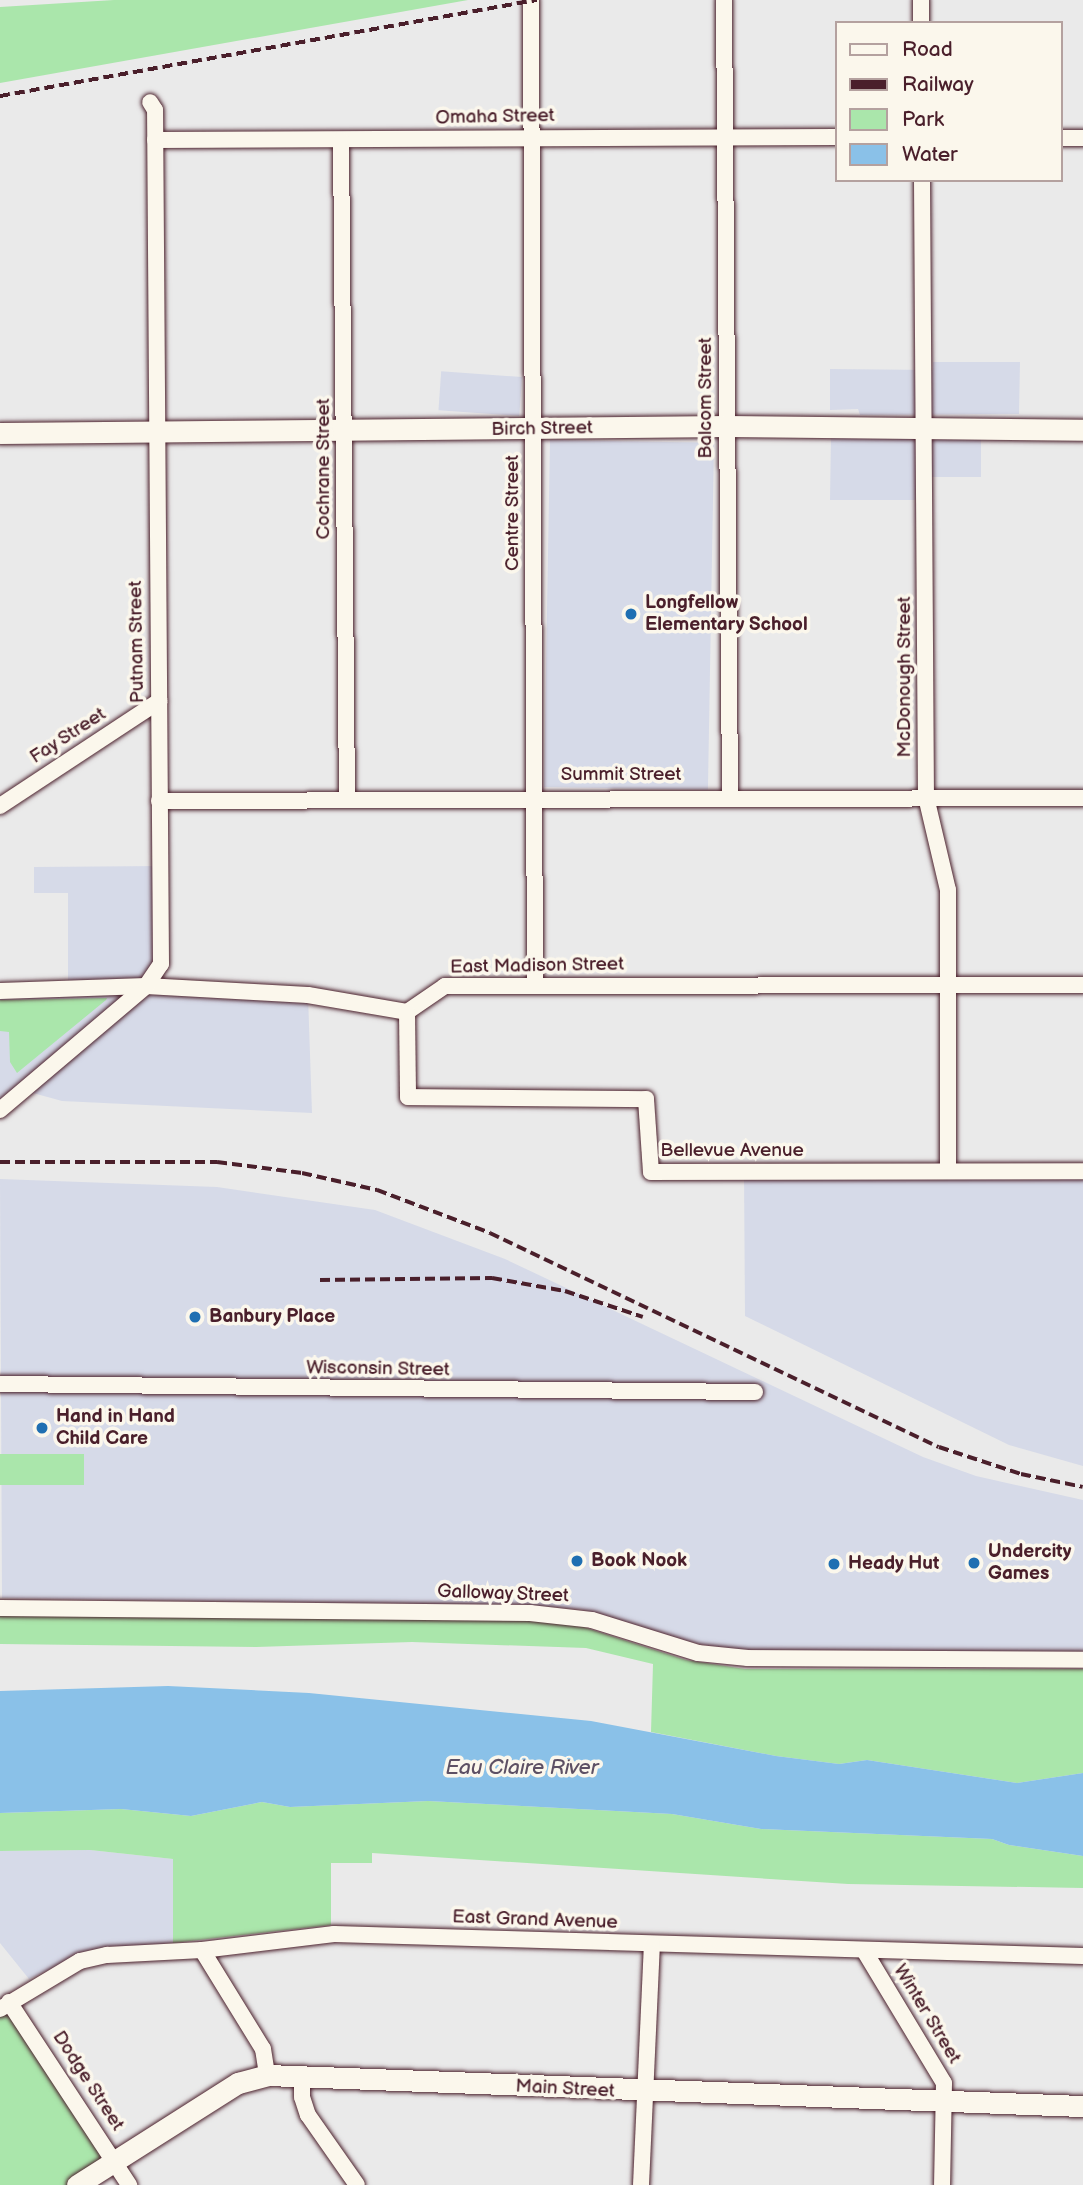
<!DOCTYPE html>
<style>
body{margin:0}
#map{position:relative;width:1083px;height:2185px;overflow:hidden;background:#eaeaea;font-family:"Balsamiq Sans",sans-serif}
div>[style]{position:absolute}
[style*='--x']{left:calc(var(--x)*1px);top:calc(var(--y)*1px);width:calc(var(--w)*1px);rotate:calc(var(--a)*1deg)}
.built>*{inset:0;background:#d6dae8;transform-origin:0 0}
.green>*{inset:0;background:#aae6ab;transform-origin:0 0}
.water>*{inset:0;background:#8ac1e8}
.roads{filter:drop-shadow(0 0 2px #4a1f2b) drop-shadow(0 0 2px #4a1f2b)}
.street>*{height:16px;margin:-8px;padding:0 8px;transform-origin:8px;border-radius:8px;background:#fbf7ec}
.secondary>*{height:21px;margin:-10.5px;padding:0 10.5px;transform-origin:10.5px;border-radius:10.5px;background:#fbf7ec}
.rail>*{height:3.5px;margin-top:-1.75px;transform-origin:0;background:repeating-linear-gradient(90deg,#4a1f2b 0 10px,transparent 0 15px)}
.dots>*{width:19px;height:19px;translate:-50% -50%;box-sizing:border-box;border:4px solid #fbf7ec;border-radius:50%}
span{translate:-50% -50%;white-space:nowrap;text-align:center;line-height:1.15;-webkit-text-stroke:7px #fbf7ec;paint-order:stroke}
.street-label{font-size:19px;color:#4a1f2b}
.poi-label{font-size:19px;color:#4a1f2b;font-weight:700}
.left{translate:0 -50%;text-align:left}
.water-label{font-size:21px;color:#5d5064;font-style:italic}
.legend{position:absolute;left:835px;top:21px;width:228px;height:161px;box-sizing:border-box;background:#fbf7ec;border:2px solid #b4a19f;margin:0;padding:9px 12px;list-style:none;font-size:21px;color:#4a1f2b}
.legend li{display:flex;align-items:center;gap:14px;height:35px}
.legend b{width:35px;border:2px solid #b4a19f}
</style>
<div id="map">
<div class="built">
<i style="clip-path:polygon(933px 362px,1020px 362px,1019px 414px,860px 415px,858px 409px,830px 410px,830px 369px,933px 370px)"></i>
<i style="left:522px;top:377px;width:39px;height:81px;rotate:94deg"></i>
<i style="clip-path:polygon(831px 435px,981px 435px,981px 477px,916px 477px,916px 500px,830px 500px)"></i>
<i style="left:550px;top:440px;width:164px;height:347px;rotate:1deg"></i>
<i style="clip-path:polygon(160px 866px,161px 964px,147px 985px,308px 995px,312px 1113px,62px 1101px,33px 1093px,0 1110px,0 991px,68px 988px,68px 893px,34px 893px,34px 867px)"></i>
<i style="clip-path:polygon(1083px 1171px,1083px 1466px,1009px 1445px,745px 1316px,744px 1172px)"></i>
<i style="clip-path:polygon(0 1179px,217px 1187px,375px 1210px,505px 1259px,923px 1457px,976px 1476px,1083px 1500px,1083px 1652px,733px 1650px,690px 1642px,581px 1609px,539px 1606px,2px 1598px)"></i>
<i style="clip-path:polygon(90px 1850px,173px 1859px,173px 1943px,90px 1950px,29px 1979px,0 1943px,0 1851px)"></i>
</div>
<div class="green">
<i style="clip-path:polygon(114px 0,468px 0,0 83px,0 7px)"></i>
<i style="clip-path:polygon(107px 998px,106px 1000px,17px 1073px,10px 1062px,9px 1032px,0 1031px,0 1000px)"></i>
<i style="left:0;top:1454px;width:84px;height:31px"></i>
<i style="clip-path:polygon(0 1615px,529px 1620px,577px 1625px,686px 1660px,745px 1669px,1083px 1669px,1083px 1773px,1017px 1783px,867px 1760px,839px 1764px,776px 1756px,651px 1732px,653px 1664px,586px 1648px,412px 1642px,256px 1647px,0 1644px)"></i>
<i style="clip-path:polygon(428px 1801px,672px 1814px,761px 1829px,992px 1839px,1009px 1845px,1083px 1856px,1083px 1888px,848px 1884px,372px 1853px,372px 1863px,331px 1863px,331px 1925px,173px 1943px,173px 1859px,90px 1850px,0 1851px,0 1813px,121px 1809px,191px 1816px,262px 1802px,290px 1807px)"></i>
<i style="clip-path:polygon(9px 2002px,114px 2160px,77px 2185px,0 2185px,0 2009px)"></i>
</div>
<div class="water">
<i style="clip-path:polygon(168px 1686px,309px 1693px,591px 1721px,776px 1756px,839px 1764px,867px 1760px,1017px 1783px,1083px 1773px,1083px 1856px,1009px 1845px,992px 1839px,761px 1829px,672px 1814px,428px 1801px,290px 1807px,262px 1802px,191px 1816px,121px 1809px,0 1813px,0 1691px)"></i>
</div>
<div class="roads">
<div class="street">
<i style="--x:531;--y:0;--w:984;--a:89.77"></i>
<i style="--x:724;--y:0;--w:796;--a:89.57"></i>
<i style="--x:921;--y:0;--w:23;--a:90"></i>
<i style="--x:1060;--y:138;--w:23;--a:0"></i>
<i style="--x:155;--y:140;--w:681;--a:-0.25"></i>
<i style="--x:341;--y:140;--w:658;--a:89.48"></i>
<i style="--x:922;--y:180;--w:617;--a:89.63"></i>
<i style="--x:926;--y:797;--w:96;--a:76.7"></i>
<i style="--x:948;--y:890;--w:281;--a:90"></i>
<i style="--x:159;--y:801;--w:924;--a:-0.19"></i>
<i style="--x:0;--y:806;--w:191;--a:-33.4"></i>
<i style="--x:0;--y:991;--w:146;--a:-2"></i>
<i style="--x:146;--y:986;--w:162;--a:3.2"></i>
<i style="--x:308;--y:995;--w:100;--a:9.7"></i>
<i style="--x:407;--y:1012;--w:46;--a:-34.4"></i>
<i style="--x:445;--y:986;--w:638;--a:-0.09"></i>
<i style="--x:407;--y:1012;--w:85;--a:89.3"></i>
<i style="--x:408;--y:1097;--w:238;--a:0.5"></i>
<i style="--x:646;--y:1099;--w:73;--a:86.1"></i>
<i style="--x:651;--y:1172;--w:432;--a:-0.1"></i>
<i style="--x:0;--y:1110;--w:192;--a:-40.3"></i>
<i style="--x:146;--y:986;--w:27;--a:-56"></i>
<i style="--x:161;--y:964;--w:854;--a:-90.4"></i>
<i style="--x:155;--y:110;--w:9;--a:-122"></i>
<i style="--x:0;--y:1384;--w:755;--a:0.61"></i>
<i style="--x:0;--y:1608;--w:530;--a:0.54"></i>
<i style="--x:530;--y:1613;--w:62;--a:6.4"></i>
<i style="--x:592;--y:1620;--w:111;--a:17.3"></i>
<i style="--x:698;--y:1653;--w:50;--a:5.7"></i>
<i style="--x:748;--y:1658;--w:335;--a:0.3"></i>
<i style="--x:202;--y:1950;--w:116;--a:58.4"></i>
<i style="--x:263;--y:2049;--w:26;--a:81"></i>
<i style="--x:865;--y:1952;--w:153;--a:58.9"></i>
<i style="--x:944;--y:2083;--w:102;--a:91.1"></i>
<i style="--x:9;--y:2002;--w:219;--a:56.7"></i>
<i style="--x:0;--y:2009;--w:93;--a:-31"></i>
<i style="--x:80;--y:1961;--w:28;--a:-13"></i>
<i style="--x:107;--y:1955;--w:95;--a:-3"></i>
<i style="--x:202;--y:1950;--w:133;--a:-6.9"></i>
<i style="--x:334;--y:1934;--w:749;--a:1.68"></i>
<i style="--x:302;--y:2077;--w:20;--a:90"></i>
<i style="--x:302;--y:2097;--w:19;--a:72"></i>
<i style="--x:308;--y:2115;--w:85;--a:55"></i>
<i style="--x:641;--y:2185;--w:240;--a:-87.4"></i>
</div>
<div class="secondary">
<i style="--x:0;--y:433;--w:727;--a:-0.55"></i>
<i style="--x:727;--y:426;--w:356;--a:0.6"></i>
<i style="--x:77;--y:2185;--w:191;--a:-32.4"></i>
<i style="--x:238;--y:2083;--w:30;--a:-15"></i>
<i style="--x:267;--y:2075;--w:817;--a:2.18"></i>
</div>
</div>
<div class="rail">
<i style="--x:0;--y:96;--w:545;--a:-10.15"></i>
<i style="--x:0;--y:1162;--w:217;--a:0"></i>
<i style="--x:217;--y:1162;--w:86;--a:7.4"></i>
<i style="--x:302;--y:1173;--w:77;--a:12.8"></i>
<i style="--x:377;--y:1190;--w:121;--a:20.8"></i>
<i style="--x:490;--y:1233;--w:497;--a:25.5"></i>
<i style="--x:939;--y:1447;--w:86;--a:18.2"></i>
<i style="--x:1021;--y:1474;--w:63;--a:11.8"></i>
<i style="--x:320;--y:1280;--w:172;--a:-0.7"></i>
<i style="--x:492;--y:1278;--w:74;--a:10.1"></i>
<i style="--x:565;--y:1291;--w:82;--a:18.4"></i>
</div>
<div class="dots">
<i style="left:631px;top:614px;background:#1f6fb2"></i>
<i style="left:195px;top:1317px;background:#1f6fb2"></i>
<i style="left:42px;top:1428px;background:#1f6fb2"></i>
<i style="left:577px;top:1561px;background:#1f6fb2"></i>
<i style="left:974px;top:1563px;background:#1f6fb2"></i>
<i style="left:834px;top:1564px;background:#1f6fb2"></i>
</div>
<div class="street-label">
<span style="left:495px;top:117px;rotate:-1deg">Omaha Street</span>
<span style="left:706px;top:398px;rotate:-90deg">Balcom Street</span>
<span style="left:542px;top:429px;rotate:-1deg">Birch Street</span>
<span style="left:324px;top:469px;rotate:-90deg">Cochrane Street</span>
<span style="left:513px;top:513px;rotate:-90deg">Centre Street</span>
<span style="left:137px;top:642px;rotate:-91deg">Putnam Street</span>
<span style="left:905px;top:677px;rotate:-90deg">McDonough Street</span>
<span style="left:68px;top:736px;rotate:-33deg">Fay Street</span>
<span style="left:621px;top:775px">Summit Street</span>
<span style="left:537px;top:966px;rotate:-1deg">East Madison Street</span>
<span style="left:732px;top:1151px">Bellevue Avenue</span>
<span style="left:378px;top:1369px;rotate:1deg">Wisconsin Street</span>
<span style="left:503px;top:1594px;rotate:2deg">Galloway Street</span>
<span style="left:535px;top:1920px;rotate:2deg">East Grand Avenue</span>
<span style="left:927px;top:2014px;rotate:59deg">Winter Street</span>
<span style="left:88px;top:2081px;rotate:57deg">Dodge Street</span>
<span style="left:565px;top:2089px;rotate:3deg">Main Street</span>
</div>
<div class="poi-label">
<span class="left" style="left:645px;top:614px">Longfellow<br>Elementary School</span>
<span class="left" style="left:209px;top:1317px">Banbury Place</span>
<span class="left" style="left:56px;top:1428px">Hand in Hand<br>Child Care</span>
<span class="left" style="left:988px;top:1563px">Undercity<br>Games</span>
<span class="left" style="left:591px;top:1561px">Book Nook</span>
<span class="left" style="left:848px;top:1564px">Heady Hut</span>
</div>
<div class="water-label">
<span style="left:522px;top:1768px">Eau Claire River</span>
</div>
<ul class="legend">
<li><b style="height:9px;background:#fbf7ec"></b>Road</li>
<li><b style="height:9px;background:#4a1f2b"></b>Railway</li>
<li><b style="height:19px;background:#aae6ab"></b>Park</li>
<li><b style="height:19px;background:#8ac1e8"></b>Water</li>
</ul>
</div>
